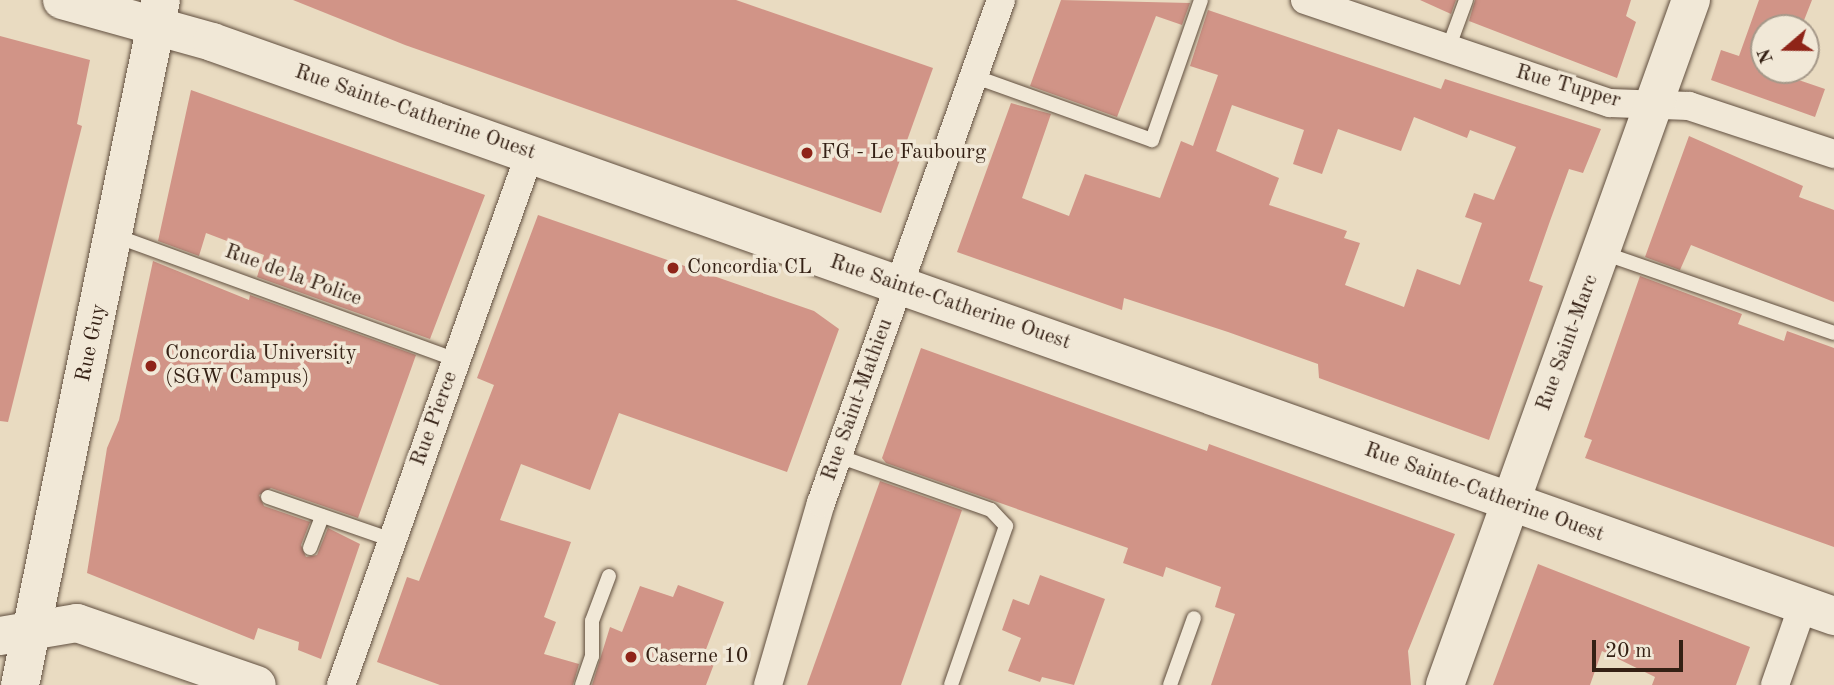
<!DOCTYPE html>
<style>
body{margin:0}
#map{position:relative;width:1834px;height:685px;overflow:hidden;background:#e9dbc1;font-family:"Old Standard TT",serif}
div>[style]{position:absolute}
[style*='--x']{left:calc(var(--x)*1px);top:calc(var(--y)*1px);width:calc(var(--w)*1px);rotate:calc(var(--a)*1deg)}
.building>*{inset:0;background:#d19487}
.roads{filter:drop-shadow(0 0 2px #614f3f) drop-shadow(0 0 2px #614f3f)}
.lane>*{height:14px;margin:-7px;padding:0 7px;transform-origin:7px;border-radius:7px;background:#f1e8d7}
.street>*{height:28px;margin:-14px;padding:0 14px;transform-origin:14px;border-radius:14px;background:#f1e8d7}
.secondary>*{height:38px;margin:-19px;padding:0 19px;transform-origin:19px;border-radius:19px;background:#f1e8d7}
.dots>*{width:19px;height:19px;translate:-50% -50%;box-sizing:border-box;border:4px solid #f1e8d7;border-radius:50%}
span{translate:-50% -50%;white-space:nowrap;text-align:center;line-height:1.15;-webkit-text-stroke:7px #f1e8d7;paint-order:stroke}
.street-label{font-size:21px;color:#342014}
.poi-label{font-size:21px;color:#342014}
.left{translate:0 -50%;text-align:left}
.north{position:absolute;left:1750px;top:14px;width:70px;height:70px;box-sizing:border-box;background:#f1e8d7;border:2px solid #a59889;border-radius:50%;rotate:250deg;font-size:19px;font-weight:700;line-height:28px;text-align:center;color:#342014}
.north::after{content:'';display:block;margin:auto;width:24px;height:32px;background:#8f2418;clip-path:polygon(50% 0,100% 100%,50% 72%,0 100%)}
.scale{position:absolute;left:1592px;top:640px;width:91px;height:32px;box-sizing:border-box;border:4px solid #342014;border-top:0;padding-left:9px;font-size:21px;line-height:24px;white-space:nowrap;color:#342014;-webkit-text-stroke:5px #f1e8d7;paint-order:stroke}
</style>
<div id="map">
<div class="building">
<i style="clip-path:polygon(293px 0,736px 0,933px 68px,881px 213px,405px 45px)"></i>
<i style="clip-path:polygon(1061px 0,1190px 3px,1182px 25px,1156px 16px,1117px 117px,1030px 86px)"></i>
<i style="clip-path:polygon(1420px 0,1456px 0,1451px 14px)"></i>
<i style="clip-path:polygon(1475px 0,1631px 0,1626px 16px,1636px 22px,1617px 78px,1469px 21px)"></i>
<i style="clip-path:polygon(1759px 0,1812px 0,1801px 28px,1764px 28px,1764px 70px,1785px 70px,1784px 75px,1825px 89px,1815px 117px,1711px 80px,1721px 50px,1739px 56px)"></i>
<i style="clip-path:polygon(evenodd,1208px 10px,1441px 89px,1445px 79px,1601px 129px,1583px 173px,1569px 169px,1550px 221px,1529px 281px,1543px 286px,1489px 440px,1319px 378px,1318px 364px,1228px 332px,1124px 298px,1122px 310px,957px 252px,1011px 103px,1051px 114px,1022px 198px,1069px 216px,1085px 174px,1160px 198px,1181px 141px,1193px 146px,1218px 75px,1190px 66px,1208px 10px,1232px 105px,1304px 130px,1293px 164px,1322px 174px,1338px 129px,1401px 151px,1414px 117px,1467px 138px,1470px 130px,1516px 147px,1494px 200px,1474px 193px,1465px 217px,1482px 223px,1460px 285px,1417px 269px,1404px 307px,1345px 285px,1360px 243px,1344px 238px,1347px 231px,1269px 205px,1279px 178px,1216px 151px,1232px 105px)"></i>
<i style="clip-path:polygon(0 36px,90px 60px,77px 124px,82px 126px,8px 422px,0 421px)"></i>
<i style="clip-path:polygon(191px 90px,485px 195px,430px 339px,257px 277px,264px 255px,206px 233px,199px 256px,158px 241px)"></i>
<i style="clip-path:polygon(1689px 136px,1803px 186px,1799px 197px,1834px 210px,1834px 302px,1691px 245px,1680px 270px,1645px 257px)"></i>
<i style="clip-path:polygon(538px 215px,814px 311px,839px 329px,787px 472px,619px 413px,590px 490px,521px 464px,500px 520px,571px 542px,544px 617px,556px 622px,544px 654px,579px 664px,573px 685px,440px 685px,377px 662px,407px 577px,419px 581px,494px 385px,477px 378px)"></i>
<i style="clip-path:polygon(153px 261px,249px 300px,250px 295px,416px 355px,358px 518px,271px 488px,259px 495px,264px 506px,310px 522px,301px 545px,306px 557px,317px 555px,328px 528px,360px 544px,321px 659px,298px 650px,299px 642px,258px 628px,254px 640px,87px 573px,107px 448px,119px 420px)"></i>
<i style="clip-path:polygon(1640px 276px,1742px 314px,1738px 324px,1784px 341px,1787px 331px,1834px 348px,1834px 547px,1585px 458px,1592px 440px,1584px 437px)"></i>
<i style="clip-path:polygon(921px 348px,1207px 451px,1209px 444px,1455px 534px,1408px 651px,1411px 685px,1211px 685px,1235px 614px,1215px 607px,1221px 587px,1166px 567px,1163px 577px,1123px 563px,1128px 548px,886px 463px,882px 458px)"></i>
<i style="clip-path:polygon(880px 481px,962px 510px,901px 685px,807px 685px)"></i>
<i style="clip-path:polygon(1538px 564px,1750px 647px,1736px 685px,1652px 685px,1655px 677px,1602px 651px,1590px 685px,1493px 685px)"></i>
<i style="clip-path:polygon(1040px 575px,1105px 599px,1074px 685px,1042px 677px,1040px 682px,1008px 671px,1021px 638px,1002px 630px,1013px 599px,1029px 605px)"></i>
<i style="clip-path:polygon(678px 585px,724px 602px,702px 660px,714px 664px,706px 685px,592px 685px,610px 627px,622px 632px,640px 586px,673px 597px)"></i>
</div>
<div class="roads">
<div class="lane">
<i style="--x:1448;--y:49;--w:52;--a:-69.8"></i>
<i style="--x:973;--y:76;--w:190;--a:19.7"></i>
<i style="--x:1152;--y:140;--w:148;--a:-70.7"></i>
<i style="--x:116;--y:236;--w:362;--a:20"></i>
<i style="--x:1603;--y:253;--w:244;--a:19.1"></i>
<i style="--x:838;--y:456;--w:162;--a:19.4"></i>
<i style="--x:991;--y:510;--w:22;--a:47"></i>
<i style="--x:1006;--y:526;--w:168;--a:109.1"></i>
<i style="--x:268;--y:497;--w:131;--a:19.1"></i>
<i style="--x:310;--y:548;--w:34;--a:-69"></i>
<i style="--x:582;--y:685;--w:31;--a:-71"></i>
<i style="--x:592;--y:656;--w:35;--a:-90"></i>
<i style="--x:592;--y:621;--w:48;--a:-69.3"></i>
<i style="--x:1170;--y:685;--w:71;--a:-70.3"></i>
</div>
<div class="street">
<i style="--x:1305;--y:0;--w:322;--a:18.7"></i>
<i style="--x:1610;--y:103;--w:79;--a:2.2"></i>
<i style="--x:1689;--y:106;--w:153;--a:18.3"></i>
<i style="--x:341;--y:685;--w:565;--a:-70.44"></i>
<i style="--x:768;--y:685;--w:190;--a:-73.8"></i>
<i style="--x:821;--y:503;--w:534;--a:-70.31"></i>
<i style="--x:1775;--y:685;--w:85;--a:-70.7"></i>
</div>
<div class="secondary">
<i style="--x:62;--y:0;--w:156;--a:15.6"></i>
<i style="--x:212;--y:42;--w:1721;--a:19.49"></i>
<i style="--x:0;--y:636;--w:78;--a:-9.6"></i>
<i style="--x:77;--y:623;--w:190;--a:19"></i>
<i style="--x:20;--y:685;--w:699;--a:-78.37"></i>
<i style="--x:1445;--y:685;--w:728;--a:-70.25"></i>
</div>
</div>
<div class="dots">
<i style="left:807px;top:153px;background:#8f2418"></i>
<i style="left:673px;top:268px;background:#8f2418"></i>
<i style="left:151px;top:366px;background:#8f2418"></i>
<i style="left:631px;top:657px;background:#8f2418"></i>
</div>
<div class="street-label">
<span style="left:1568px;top:87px;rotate:16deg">Rue Tupper</span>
<span style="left:415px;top:113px;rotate:19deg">Rue Sainte-Catherine Ouest</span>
<span style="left:293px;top:276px;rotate:20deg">Rue de la Police</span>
<span style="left:950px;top:303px;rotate:19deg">Rue Sainte-Catherine Ouest</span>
<span style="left:92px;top:343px;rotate:-78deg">Rue Guy</span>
<span style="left:1568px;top:343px;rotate:-70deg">Rue Saint-Marc</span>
<span style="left:858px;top:400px;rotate:-70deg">Rue Saint-Mathieu</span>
<span style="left:435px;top:419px;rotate:-70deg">Rue Pierce</span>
<span style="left:1484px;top:493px;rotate:20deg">Rue Sainte-Catherine Ouest</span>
</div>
<div class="poi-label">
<span class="left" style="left:821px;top:153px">FG - Le Faubourg</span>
<span class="left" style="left:687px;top:268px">Concordia CL</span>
<span class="left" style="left:165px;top:366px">Concordia University<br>(SGW Campus)</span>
<span class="left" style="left:645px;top:657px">Caserne 10</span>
</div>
<div class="north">N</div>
<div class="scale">20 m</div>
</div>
